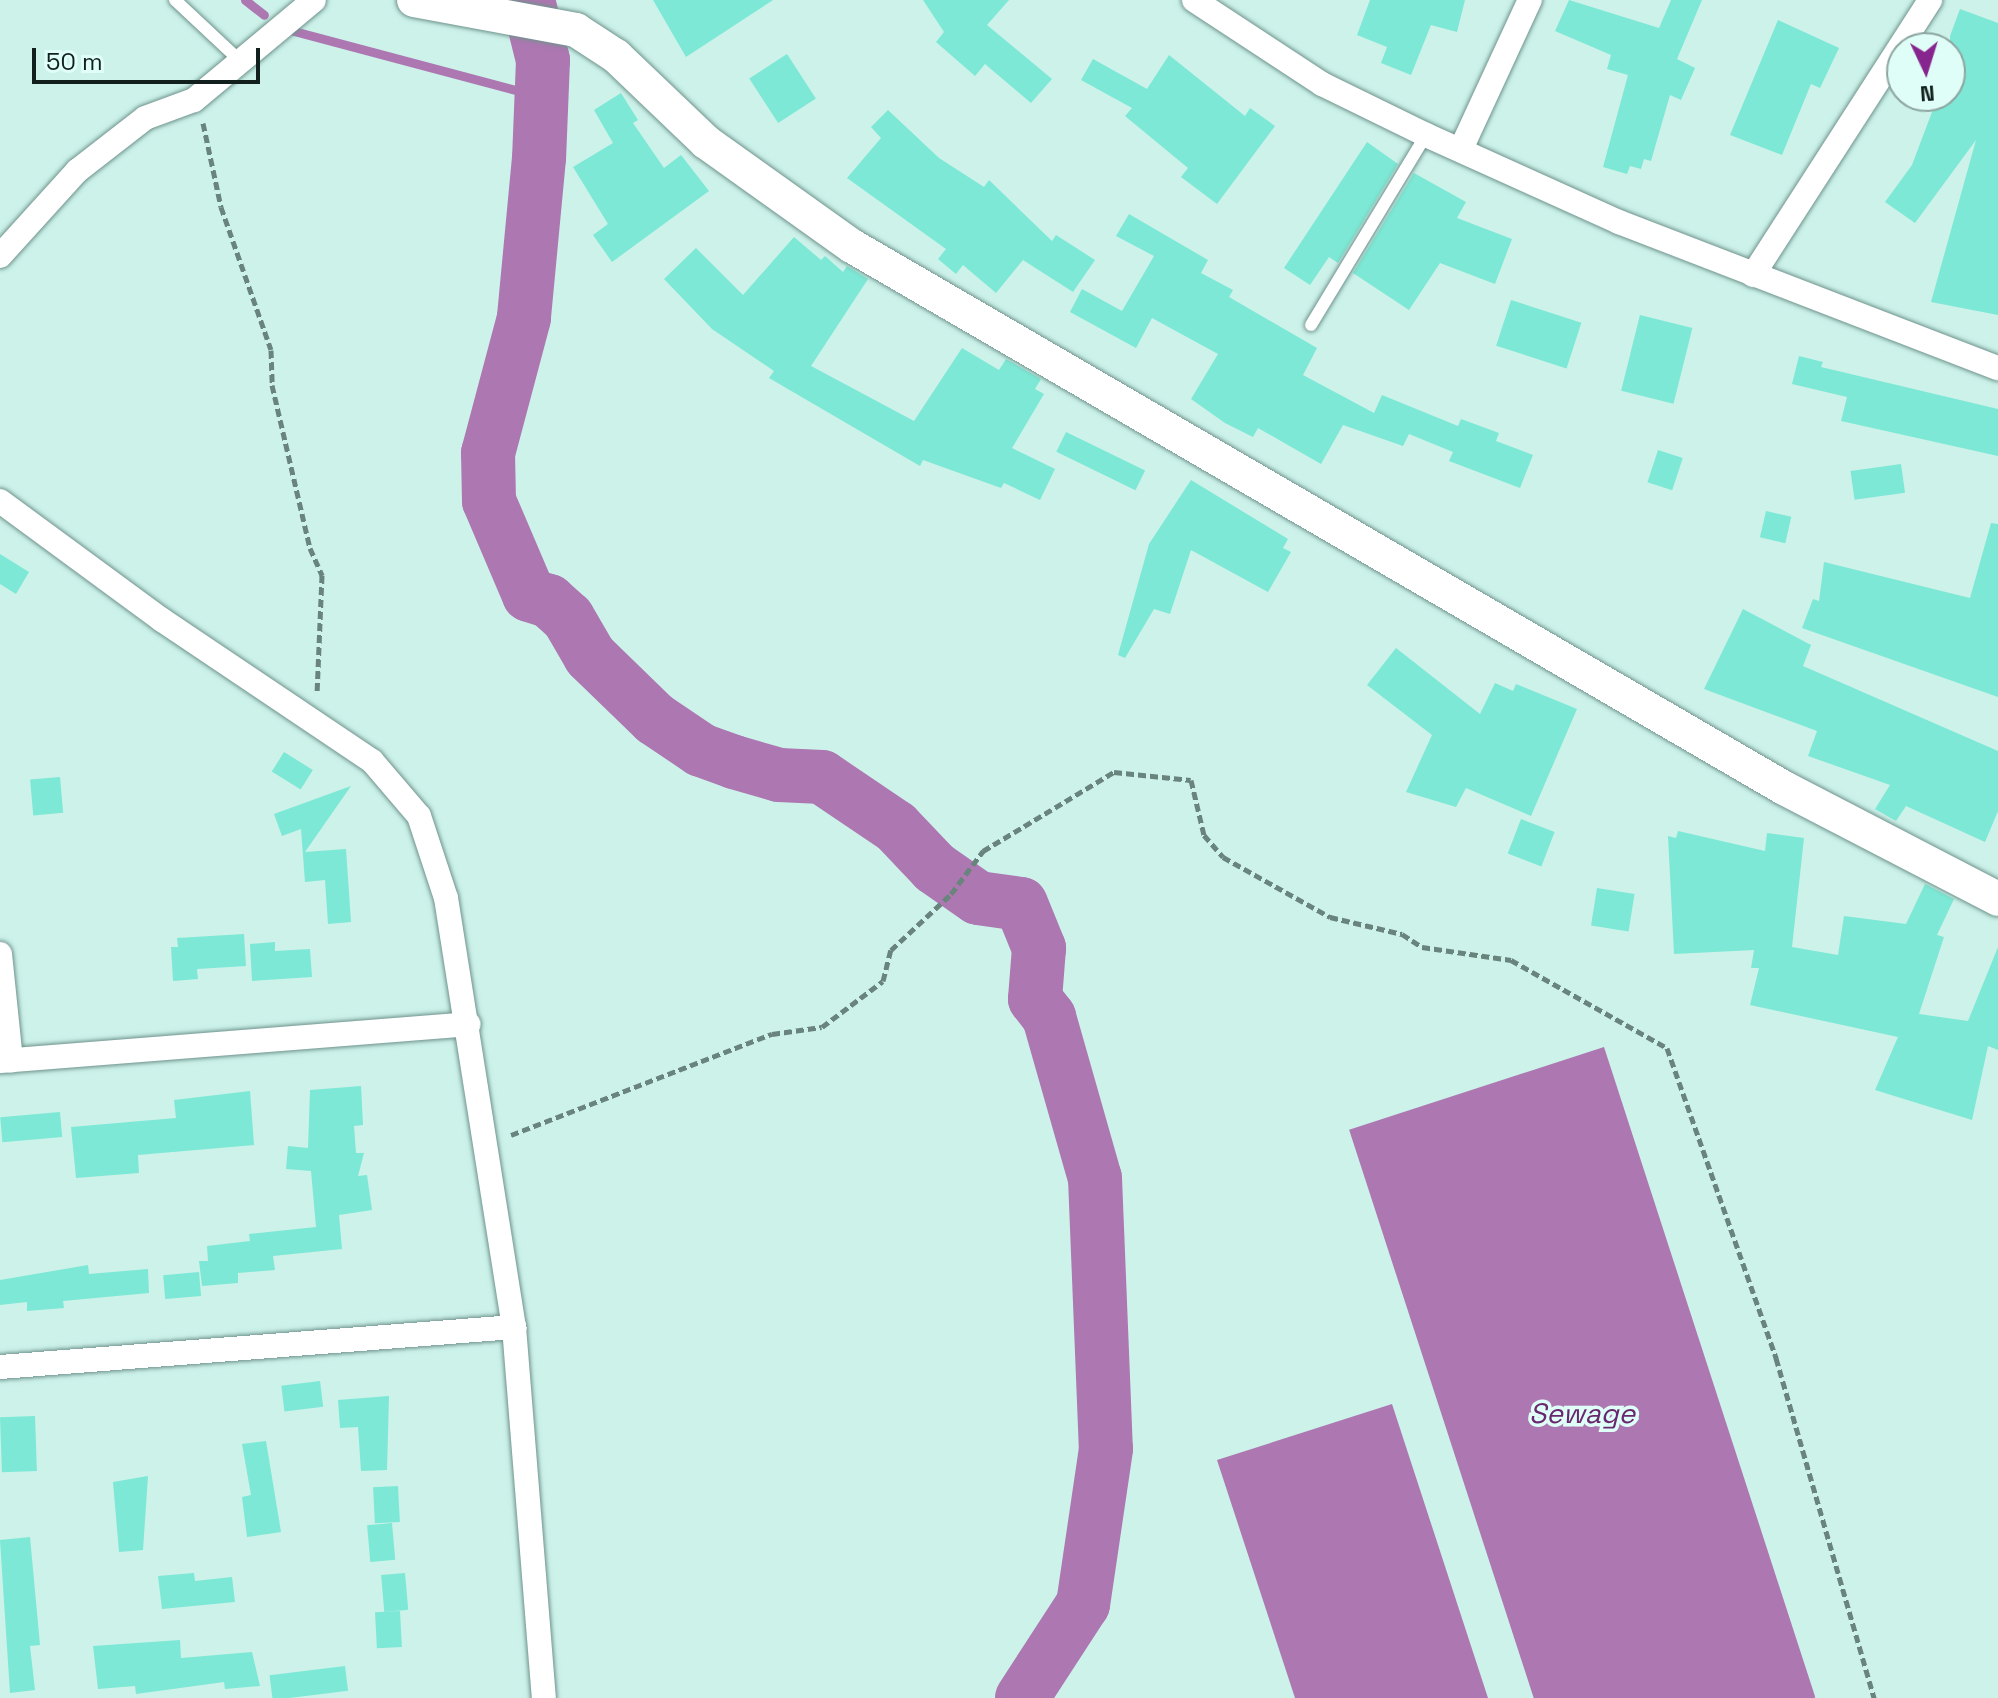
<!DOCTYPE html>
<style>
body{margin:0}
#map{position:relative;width:1998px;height:1698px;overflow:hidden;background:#ccf2ea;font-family:"Space Grotesk",sans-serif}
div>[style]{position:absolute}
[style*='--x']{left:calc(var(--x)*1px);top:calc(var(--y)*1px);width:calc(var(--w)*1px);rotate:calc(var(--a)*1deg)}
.water>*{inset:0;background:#ad77b1;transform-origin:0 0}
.stream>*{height:9px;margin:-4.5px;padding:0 4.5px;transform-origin:4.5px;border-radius:4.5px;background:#ad77b1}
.river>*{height:54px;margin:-27px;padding:0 27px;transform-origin:27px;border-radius:27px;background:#ad77b1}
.building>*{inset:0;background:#7de8d5;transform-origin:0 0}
.path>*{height:5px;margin-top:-2.5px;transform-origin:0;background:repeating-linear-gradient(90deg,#69837d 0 8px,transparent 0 12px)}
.roads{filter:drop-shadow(0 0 2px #6f938c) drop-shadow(0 0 2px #6f938c)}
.lane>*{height:12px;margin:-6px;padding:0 6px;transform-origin:6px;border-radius:6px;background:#fff}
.street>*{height:24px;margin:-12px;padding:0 12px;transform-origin:12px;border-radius:12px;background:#fff}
.secondary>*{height:34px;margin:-17px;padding:0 17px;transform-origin:17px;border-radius:17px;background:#fff}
span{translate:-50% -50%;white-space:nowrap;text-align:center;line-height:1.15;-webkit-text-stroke:7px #dffef7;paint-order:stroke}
.water-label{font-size:28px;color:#69276f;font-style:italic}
.north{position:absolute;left:1886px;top:32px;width:80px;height:80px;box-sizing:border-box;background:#dffef7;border:2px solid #8da5a0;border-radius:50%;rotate:176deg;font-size:22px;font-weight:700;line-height:32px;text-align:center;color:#11201d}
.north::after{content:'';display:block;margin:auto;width:28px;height:36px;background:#87258f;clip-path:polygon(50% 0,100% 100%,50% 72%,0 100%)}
.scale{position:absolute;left:32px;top:48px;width:228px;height:36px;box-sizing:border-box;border:4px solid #11201d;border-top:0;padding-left:10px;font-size:24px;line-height:28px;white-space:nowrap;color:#11201d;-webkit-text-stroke:6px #dffef7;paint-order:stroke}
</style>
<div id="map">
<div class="water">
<i style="left:1604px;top:1047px;width:684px;height:268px;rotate:72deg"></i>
<i style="clip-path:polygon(1392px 1404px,1488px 1698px,1295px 1698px,1217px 1460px)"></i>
</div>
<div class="stream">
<i style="--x:245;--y:0;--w:24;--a:38"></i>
<i style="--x:290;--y:30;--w:260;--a:14.9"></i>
</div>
<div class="river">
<i style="--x:528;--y:0;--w:62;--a:76"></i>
<i style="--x:543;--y:60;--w:98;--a:92.3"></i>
<i style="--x:539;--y:158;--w:161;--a:95.4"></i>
<i style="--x:524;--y:318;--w:140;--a:104.9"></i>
<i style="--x:488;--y:453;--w:48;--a:88.8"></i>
<i style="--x:489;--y:501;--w:102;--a:66.9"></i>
<i style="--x:529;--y:595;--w:21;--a:17"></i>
<i style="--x:549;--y:601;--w:25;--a:42"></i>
<i style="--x:568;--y:618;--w:44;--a:59.9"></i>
<i style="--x:590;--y:656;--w:91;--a:44.1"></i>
<i style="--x:655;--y:719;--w:55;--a:34"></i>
<i style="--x:701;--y:750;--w:35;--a:20"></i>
<i style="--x:734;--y:762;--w:47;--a:16.1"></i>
<i style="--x:779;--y:775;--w:43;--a:2.7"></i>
<i style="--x:822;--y:777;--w:89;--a:34"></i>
<i style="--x:896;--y:827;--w:57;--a:46.4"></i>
<i style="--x:935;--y:868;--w:52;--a:34.9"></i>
<i style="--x:978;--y:898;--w:43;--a:7.9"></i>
<i style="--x:1021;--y:904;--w:48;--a:67.8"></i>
<i style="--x:1039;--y:948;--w:51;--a:94.5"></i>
<i style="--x:1035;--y:999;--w:23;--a:52"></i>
<i style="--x:1049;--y:1017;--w:167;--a:74.1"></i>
<i style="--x:1095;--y:1178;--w:271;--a:87.7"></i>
<i style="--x:1106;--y:1449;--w:157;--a:98.4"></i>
<i style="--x:1083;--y:1604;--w:112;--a:123"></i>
</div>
<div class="building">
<i style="clip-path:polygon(653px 0,773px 0,686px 57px)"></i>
<i style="clip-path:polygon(923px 0,1009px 0,987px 25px,1052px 79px,1031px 103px,985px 64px,975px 76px,936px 42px,944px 32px)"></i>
<i style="clip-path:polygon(1370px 0,1465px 0,1457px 32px,1431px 25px,1411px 75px,1381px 63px,1387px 47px,1357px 35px)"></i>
<i style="clip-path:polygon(1569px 0,1659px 28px,1671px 0,1702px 0,1677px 59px,1695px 68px,1681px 100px,1670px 95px,1651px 161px,1644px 159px,1641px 169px,1630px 166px,1627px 174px,1603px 167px,1628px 75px,1607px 69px,1611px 55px,1555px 31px)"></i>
<i style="clip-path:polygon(1960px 9px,1998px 23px,1998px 315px,1931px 302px,1976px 140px,1915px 223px,1885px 202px,1912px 165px,1938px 96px,1950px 96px,1950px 36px)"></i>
<i style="clip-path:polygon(1778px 20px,1839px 48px,1820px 88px,1811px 84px,1782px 155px,1730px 135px)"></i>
<i style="left:787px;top:54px;width:53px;height:45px;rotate:57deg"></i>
<i style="clip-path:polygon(1169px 55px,1245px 116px,1250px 108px,1275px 126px,1217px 204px,1181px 177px,1188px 168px,1125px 116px,1132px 108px,1081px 80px,1093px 59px,1147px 89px)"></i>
<i style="clip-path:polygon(621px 93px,638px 120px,633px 123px,664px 168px,681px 155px,709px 191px,612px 262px,593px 235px,608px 224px,573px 167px,613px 143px,594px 110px)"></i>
<i style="clip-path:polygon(888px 110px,939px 158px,984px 187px,989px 180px,1052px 241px,1056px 235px,1095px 260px,1073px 292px,1023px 260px,996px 293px,963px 265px,956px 274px,938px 259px,946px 249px,847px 178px,881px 138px,871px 127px)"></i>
<i style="clip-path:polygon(1367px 142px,1398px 164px,1338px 263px,1329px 257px,1310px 285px,1284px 268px)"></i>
<i style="clip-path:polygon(1414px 173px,1466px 202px,1457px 218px,1512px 239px,1495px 284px,1440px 263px,1409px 310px,1353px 273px)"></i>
<i style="clip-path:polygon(1129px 214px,1208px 260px,1201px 273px,1233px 290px,1229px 297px,1317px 348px,1303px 375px,1374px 413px,1382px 395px,1458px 426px,1461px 419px,1499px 433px,1496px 441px,1533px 455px,1520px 488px,1449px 461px,1453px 452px,1409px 434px,1403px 446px,1343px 425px,1321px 464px,1258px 428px,1253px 437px,1225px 423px,1191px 399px,1218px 354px,1152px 318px,1136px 348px,1070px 312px,1082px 289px,1122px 311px,1154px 256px,1116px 236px)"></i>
<i style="clip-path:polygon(794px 237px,821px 260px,825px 256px,843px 272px,847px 266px,868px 279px,811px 366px,914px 421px,962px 348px,999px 370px,1006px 359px,1041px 379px,1035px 389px,1044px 394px,1012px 448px,1055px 469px,1040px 500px,1004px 483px,1001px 488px,923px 460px,920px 466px,769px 378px,774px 371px,712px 329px,664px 279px,696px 248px,743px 295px)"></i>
<i style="left:1511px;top:300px;width:74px;height:48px;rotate:18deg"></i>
<i style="left:1640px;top:315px;width:54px;height:78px;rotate:14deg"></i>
<i style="clip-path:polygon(1799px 356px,1823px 362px,1821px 367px,1998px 409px,1998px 456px,1841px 421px,1847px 397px,1792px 384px)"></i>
<i style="left:1066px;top:432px;width:88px;height:22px;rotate:26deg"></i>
<i style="left:1658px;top:450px;width:26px;height:34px;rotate:18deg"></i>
<i style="left:1901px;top:464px;width:29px;height:51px;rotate:82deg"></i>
<i style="clip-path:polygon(1191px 480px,1288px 539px,1283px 548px,1291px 552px,1268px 592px,1191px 550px,1170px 614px,1154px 609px,1125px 658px,1118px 655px,1149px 544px)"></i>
<i style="left:1766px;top:511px;width:26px;height:27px;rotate:13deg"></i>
<i style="clip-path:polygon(1991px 523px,1998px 524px,1998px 697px,1802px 628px,1813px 599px,1819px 601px,1824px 562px,1970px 598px)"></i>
<i style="clip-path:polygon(0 554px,29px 572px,16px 594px,0 584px)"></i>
<i style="clip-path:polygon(1743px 609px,1811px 645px,1803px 666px,1998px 751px,1998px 811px,1985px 842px,1906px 806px,1896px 821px,1875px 809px,1890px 785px,1808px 756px,1817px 731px,1704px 689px)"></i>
<i style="clip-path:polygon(1396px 648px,1480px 714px,1495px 683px,1513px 691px,1516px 684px,1577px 709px,1531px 816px,1466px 788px,1456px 807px,1406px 792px,1432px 735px,1367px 685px)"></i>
<i style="left:284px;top:752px;width:34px;height:23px;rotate:32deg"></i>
<i style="left:60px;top:777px;width:36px;height:30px;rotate:85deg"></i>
<i style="clip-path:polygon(351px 786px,305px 852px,346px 849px,351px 922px,328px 924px,325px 880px,305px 882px,301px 829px,282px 836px,274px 814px)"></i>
<i style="left:1521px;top:819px;width:36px;height:37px;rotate:21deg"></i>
<i style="clip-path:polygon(1678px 831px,1765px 851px,1767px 833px,1804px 838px,1792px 947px,1838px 955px,1844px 916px,1906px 924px,1925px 884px,1954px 899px,1937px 935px,1944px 937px,1919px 1014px,1968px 1021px,1998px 947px,1998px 1050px,1988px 1046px,1972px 1120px,1875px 1090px,1898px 1037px,1750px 1005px,1759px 968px,1751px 968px,1754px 950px,1674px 954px,1668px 836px,1676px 838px)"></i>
<i style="left:1597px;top:888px;width:38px;height:38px;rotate:9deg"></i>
<i style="clip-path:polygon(244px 934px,246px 966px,197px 969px,198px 979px,173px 981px,171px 947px,178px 947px,177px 938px)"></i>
<i style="clip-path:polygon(275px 942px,275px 951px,310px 949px,312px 977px,252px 981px,250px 944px)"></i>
<i style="clip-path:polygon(361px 1086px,363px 1125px,354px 1126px,356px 1153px,364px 1153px,358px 1176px,367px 1175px,372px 1210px,339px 1215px,342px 1249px,273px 1256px,275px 1270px,238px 1273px,238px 1283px,202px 1286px,199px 1261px,208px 1261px,207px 1246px,250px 1241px,249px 1234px,316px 1227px,311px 1171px,286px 1169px,288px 1146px,308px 1148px,310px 1090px)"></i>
<i style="clip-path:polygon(250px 1091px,254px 1145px,138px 1155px,139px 1173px,76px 1178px,71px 1127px,176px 1118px,174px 1100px)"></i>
<i style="left:60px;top:1112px;width:25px;height:60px;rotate:85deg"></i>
<i style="clip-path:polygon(88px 1265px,89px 1274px,148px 1269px,149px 1293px,63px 1301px,64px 1308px,27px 1311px,27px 1302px,0 1305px,0 1280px)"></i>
<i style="left:199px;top:1272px;width:24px;height:36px;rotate:85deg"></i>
<i style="left:320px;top:1381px;width:26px;height:39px;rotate:83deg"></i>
<i style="clip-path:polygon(389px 1396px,387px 1470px,361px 1471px,358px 1427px,340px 1428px,338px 1400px)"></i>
<i style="left:35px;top:1416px;width:55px;height:35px;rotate:88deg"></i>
<i style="clip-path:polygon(266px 1441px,281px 1532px,247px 1537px,242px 1497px,251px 1495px,242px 1444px)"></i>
<i style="clip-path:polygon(148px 1476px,143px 1550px,119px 1552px,113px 1482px)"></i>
<i style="left:398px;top:1486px;width:36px;height:25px;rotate:87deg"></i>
<i style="left:392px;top:1523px;width:37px;height:25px;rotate:85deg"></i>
<i style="clip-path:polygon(30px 1537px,40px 1645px,30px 1646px,35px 1690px,10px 1693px,0 1540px)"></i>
<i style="clip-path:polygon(194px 1573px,195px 1581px,232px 1577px,235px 1602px,162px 1609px,158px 1576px)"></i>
<i style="left:405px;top:1573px;width:37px;height:24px;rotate:85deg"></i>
<i style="left:400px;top:1611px;width:36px;height:25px;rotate:87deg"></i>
<i style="clip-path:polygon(180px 1640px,181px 1658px,252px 1652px,260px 1686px,225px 1689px,224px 1682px,136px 1694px,135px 1686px,98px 1689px,93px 1646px)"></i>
<i style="left:345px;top:1666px;width:25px;height:76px;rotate:83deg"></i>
</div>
<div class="path">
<i style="--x:203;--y:123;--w:86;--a:77.9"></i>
<i style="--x:221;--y:207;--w:151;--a:70.7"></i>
<i style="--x:271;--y:350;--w:35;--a:88"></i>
<i style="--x:272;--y:385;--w:167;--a:76.9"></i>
<i style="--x:310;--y:548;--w:30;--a:66"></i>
<i style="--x:322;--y:575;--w:118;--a:92.4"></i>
<i style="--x:511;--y:1135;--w:280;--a:-21.2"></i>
<i style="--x:772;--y:1034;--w:50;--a:-8"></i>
<i style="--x:822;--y:1027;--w:76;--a:-37"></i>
<i style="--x:883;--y:981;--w:32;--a:-76"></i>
<i style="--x:891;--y:950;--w:82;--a:-43"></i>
<i style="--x:951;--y:894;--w:54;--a:-53.3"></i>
<i style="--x:983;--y:851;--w:153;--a:-31.1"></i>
<i style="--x:1114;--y:772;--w:77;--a:5.9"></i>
<i style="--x:1191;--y:780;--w:57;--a:76.7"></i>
<i style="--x:1204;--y:835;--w:29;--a:49"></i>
<i style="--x:1223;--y:857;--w:123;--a:29.3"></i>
<i style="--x:1330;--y:917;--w:74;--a:13.3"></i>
<i style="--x:1402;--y:934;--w:24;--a:33"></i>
<i style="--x:1422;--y:947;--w:90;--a:8.3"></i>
<i style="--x:1511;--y:960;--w:179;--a:29.4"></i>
<i style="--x:1667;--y:1048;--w:329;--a:70.6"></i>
<i style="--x:1776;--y:1358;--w:354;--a:73.9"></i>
</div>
<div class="roads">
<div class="lane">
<i style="--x:175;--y:0;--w:86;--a:43.1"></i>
<i style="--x:1311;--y:325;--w:222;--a:-58.8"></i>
</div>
<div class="street">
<i style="--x:1194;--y:0;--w:153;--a:33.3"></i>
<i style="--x:1322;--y:84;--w:116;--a:26.1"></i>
<i style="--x:1426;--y:135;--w:212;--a:24.3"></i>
<i style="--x:1619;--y:222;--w:406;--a:21.1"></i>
<i style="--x:1461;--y:149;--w:164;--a:-65.2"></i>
<i style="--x:0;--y:256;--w:115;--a:-47.8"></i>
<i style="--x:77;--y:171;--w:86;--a:-37.9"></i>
<i style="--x:145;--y:118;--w:52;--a:-20.2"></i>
<i style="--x:194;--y:100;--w:156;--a:-39.8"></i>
<i style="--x:1753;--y:275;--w:327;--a:-57.2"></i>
<i style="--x:0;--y:501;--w:201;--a:36.3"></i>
<i style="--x:162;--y:620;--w:253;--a:33.9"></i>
<i style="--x:372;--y:761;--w:72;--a:49.5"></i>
<i style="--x:419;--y:816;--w:86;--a:71.8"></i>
<i style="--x:446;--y:898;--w:434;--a:81"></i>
<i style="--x:514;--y:1327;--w:372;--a:85.4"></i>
<i style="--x:0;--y:954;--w:107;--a:84.1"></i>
<i style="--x:0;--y:1061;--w:470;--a:-4.5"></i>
<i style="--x:0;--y:1367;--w:516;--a:-4.45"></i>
</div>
<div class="secondary">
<i style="--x:414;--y:0;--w:165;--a:10.5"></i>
<i style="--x:576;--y:30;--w:48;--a:33"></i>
<i style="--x:616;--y:56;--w:124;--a:43.7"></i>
<i style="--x:706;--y:142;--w:179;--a:35.5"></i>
<i style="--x:852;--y:246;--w:1078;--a:30.18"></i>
<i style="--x:1784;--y:788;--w:241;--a:27.4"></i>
</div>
</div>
<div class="water-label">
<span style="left:1582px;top:1413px">Sewage</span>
</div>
<div class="north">N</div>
<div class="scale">50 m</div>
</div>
